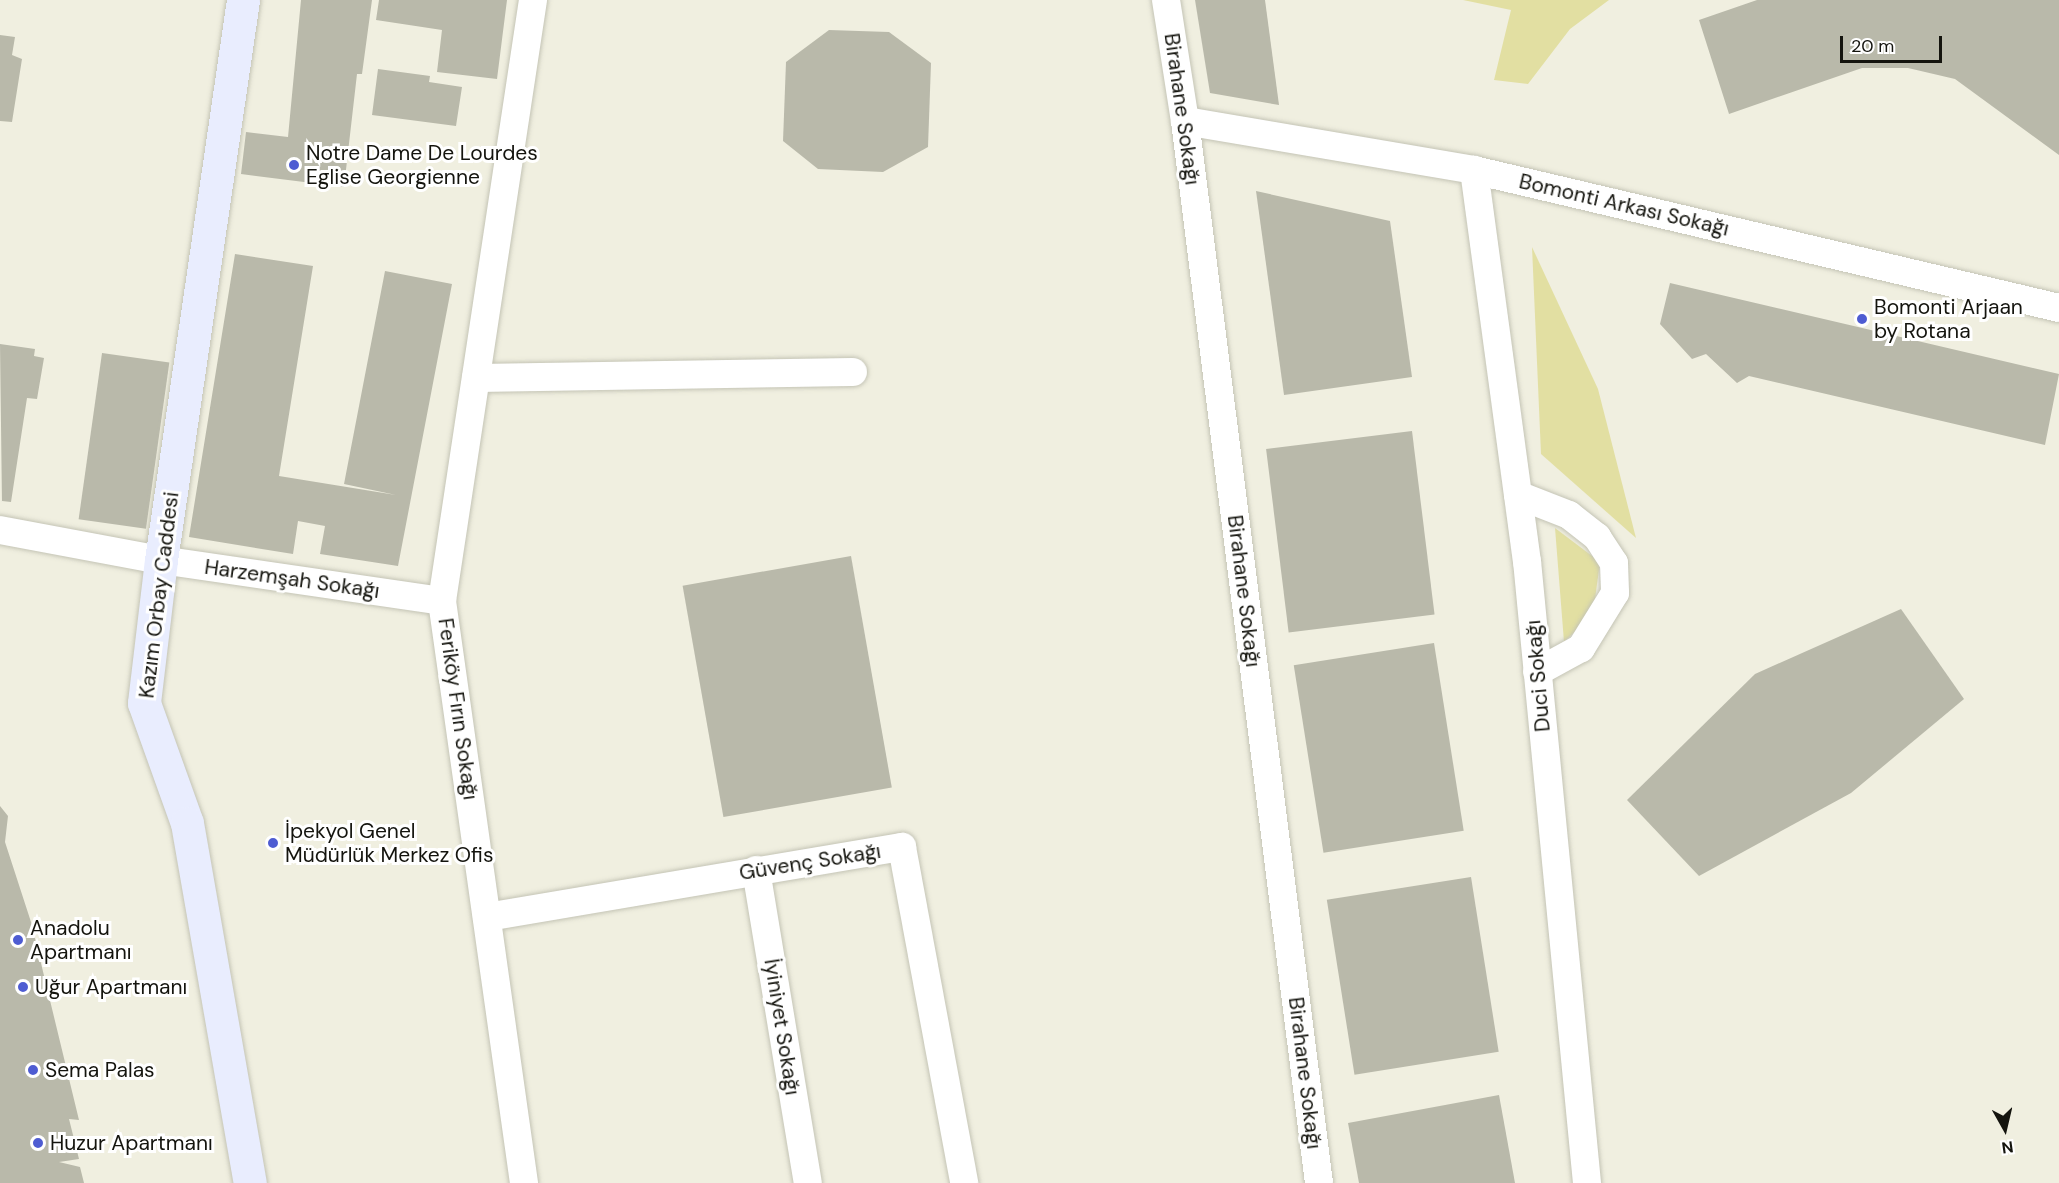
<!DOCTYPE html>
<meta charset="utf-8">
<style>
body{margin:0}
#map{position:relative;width:2059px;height:1183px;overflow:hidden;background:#f0efe0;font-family:"DM Sans",sans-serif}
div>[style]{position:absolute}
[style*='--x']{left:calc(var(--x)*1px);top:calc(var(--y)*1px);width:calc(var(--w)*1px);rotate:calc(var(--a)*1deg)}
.green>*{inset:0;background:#e2dfa2}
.building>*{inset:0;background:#b9b9aa;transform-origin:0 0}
.roads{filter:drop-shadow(0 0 2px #c4c4b5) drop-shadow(0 0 2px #c4c4b5)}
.street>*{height:28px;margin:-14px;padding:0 14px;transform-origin:14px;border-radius:14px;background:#fff}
.secondary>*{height:33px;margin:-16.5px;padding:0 16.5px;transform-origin:16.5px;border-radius:16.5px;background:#e9edfe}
.dots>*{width:16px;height:16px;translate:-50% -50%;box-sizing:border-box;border:3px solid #fff;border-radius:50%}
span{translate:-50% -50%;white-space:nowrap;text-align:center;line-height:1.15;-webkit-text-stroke:6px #fff;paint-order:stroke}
.street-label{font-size:21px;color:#14140e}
.poi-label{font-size:21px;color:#14140e}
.left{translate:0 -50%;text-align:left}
.north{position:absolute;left:1975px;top:1099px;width:60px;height:60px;-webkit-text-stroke:4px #fff;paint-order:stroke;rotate:172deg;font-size:16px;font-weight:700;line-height:24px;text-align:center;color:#14140e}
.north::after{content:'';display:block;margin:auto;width:21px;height:27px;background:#14140e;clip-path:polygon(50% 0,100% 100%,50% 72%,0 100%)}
.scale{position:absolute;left:1840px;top:36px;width:102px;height:27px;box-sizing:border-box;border:3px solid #14140e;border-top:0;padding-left:8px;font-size:18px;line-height:21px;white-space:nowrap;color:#14140e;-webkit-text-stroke:4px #fff;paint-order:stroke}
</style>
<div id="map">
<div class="green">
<i style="clip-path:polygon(1463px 0,1609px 0,1570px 29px,1528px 84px,1494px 80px,1511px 10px)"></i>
<i style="clip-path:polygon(1532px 247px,1598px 389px,1636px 538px,1541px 454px)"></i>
<i style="clip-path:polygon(1555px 528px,1600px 562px,1593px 614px,1564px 642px)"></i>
</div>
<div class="building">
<i style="clip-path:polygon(301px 0,372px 0,362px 74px,357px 74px,344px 187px,241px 174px,246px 132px,288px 137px)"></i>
<i style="clip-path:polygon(379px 0,507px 0,497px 79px,437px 72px,442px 30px,376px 20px)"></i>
<i style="clip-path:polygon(1195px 0,1265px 0,1279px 105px,1210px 93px)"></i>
<i style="clip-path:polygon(1757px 0,2059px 0,2059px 155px,1955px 79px,1908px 68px,1862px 68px,1729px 114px,1699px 20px)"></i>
<i style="clip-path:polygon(829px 30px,889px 32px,931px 63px,928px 147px,883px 172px,818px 169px,783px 141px,786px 62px)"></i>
<i style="clip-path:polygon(0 35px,15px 37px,12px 55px,22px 59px,12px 122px,0 121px)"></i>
<i style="clip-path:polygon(378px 69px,430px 76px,429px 82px,462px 87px,456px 126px,372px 115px)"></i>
<i style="clip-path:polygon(1256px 191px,1390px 221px,1412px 377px,1284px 395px)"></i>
<i style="clip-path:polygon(235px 254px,313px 266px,279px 476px,396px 495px,344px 484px,385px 271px,452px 284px,398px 566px,320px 554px,325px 526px,298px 521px,293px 554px,189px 537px)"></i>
<i style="clip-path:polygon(1670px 283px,2059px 374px,2045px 445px,1749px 376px,1737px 383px,1706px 354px,1692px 359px,1660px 324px)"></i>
<i style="clip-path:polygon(0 344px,35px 349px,34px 356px,44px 358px,37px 399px,27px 398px,11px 502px,2px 501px,2px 505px)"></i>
<i style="left:102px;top:353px;width:68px;height:168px;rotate:8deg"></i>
<i style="left:1412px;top:431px;width:185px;height:147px;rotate:83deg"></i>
<i style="left:851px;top:556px;width:235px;height:171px;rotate:80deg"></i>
<i style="clip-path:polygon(1901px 609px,1964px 699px,1851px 793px,1699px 876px,1627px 800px,1755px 674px)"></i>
<i style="left:1434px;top:643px;width:190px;height:142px;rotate:81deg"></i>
<i style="clip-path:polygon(0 806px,8px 816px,5px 842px,31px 922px,79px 1120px,69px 1119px,79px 1159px,59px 1162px,80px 1167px,84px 1183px,0 1183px)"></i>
<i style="left:1471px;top:877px;width:177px;height:146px;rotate:81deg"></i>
<i style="clip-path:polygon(1499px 1095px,1515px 1183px,1359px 1183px,1348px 1123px)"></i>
</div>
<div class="roads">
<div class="street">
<i style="--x:1166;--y:0;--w:122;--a:81.1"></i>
<i style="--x:1185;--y:121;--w:1070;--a:82.81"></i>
<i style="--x:1185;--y:121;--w:293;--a:9.6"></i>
<i style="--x:1474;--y:170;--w:601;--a:13.27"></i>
<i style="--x:1474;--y:170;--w:395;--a:82.3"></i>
<i style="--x:1527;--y:561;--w:625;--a:84.49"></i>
<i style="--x:476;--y:378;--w:377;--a:-0.9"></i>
<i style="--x:1518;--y:495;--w:55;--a:21.4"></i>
<i style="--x:1569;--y:515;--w:36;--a:38"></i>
<i style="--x:1597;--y:537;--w:31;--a:57"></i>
<i style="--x:1614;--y:563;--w:30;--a:88"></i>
<i style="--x:1615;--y:593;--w:65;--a:121.7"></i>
<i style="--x:1581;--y:648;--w:50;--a:151.4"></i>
<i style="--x:0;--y:530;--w:164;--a:10.6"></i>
<i style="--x:161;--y:560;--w:284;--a:8.3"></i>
<i style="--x:756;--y:870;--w:317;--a:80.6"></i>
<i style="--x:487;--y:917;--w:421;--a:-9.6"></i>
<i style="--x:902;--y:847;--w:342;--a:79.5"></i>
<i style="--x:524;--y:1183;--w:588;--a:-98.02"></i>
<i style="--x:442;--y:601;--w:608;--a:-81.39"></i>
</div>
<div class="secondary">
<i style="--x:243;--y:0;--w:566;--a:98.33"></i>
<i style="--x:161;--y:560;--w:144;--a:96.8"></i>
<i style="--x:144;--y:703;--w:127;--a:70.3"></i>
<i style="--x:187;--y:823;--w:365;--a:80.1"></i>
</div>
</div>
<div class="dots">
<i style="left:294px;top:165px;background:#4e5cd2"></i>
<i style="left:1862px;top:319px;background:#4e5cd2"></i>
<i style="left:273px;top:843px;background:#4e5cd2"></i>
<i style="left:18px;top:940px;background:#4e5cd2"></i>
<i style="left:23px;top:987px;background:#4e5cd2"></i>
<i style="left:33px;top:1070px;background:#4e5cd2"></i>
<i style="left:38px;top:1143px;background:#4e5cd2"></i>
</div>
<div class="street-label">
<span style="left:1182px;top:109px;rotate:82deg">Birahane Sokağı</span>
<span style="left:1624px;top:205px;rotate:13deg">Bomonti Arkası Sokağı</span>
<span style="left:292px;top:579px;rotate:8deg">Harzemşah Sokağı</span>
<span style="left:1244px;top:591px;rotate:83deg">Birahane Sokağı</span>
<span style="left:159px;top:595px;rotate:-83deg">Kazım Orbay Caddesi</span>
<span style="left:1538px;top:676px;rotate:-95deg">Duci Sokağı</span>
<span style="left:458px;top:709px;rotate:82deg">Feriköy Fırın Sokağı</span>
<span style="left:810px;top:862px;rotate:-9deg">Güvenç Sokağı</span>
<span style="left:782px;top:1027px;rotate:81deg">İyiniyet Sokağı</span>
<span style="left:1305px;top:1073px;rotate:83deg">Birahane Sokağı</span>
</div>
<div class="poi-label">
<span class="left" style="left:306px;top:165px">Notre Dame De Lourdes<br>Eglise Georgienne</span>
<span class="left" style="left:1874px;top:319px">Bomonti Arjaan<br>by Rotana</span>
<span class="left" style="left:285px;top:843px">İpekyol Genel<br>Müdürlük Merkez Ofis</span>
<span class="left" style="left:30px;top:940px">Anadolu<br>Apartmanı</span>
<span class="left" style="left:35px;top:987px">Uğur Apartmanı</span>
<span class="left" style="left:45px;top:1070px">Sema Palas</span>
<span class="left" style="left:50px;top:1143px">Huzur Apartmanı</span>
</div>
<div class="north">N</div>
<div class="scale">20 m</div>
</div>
